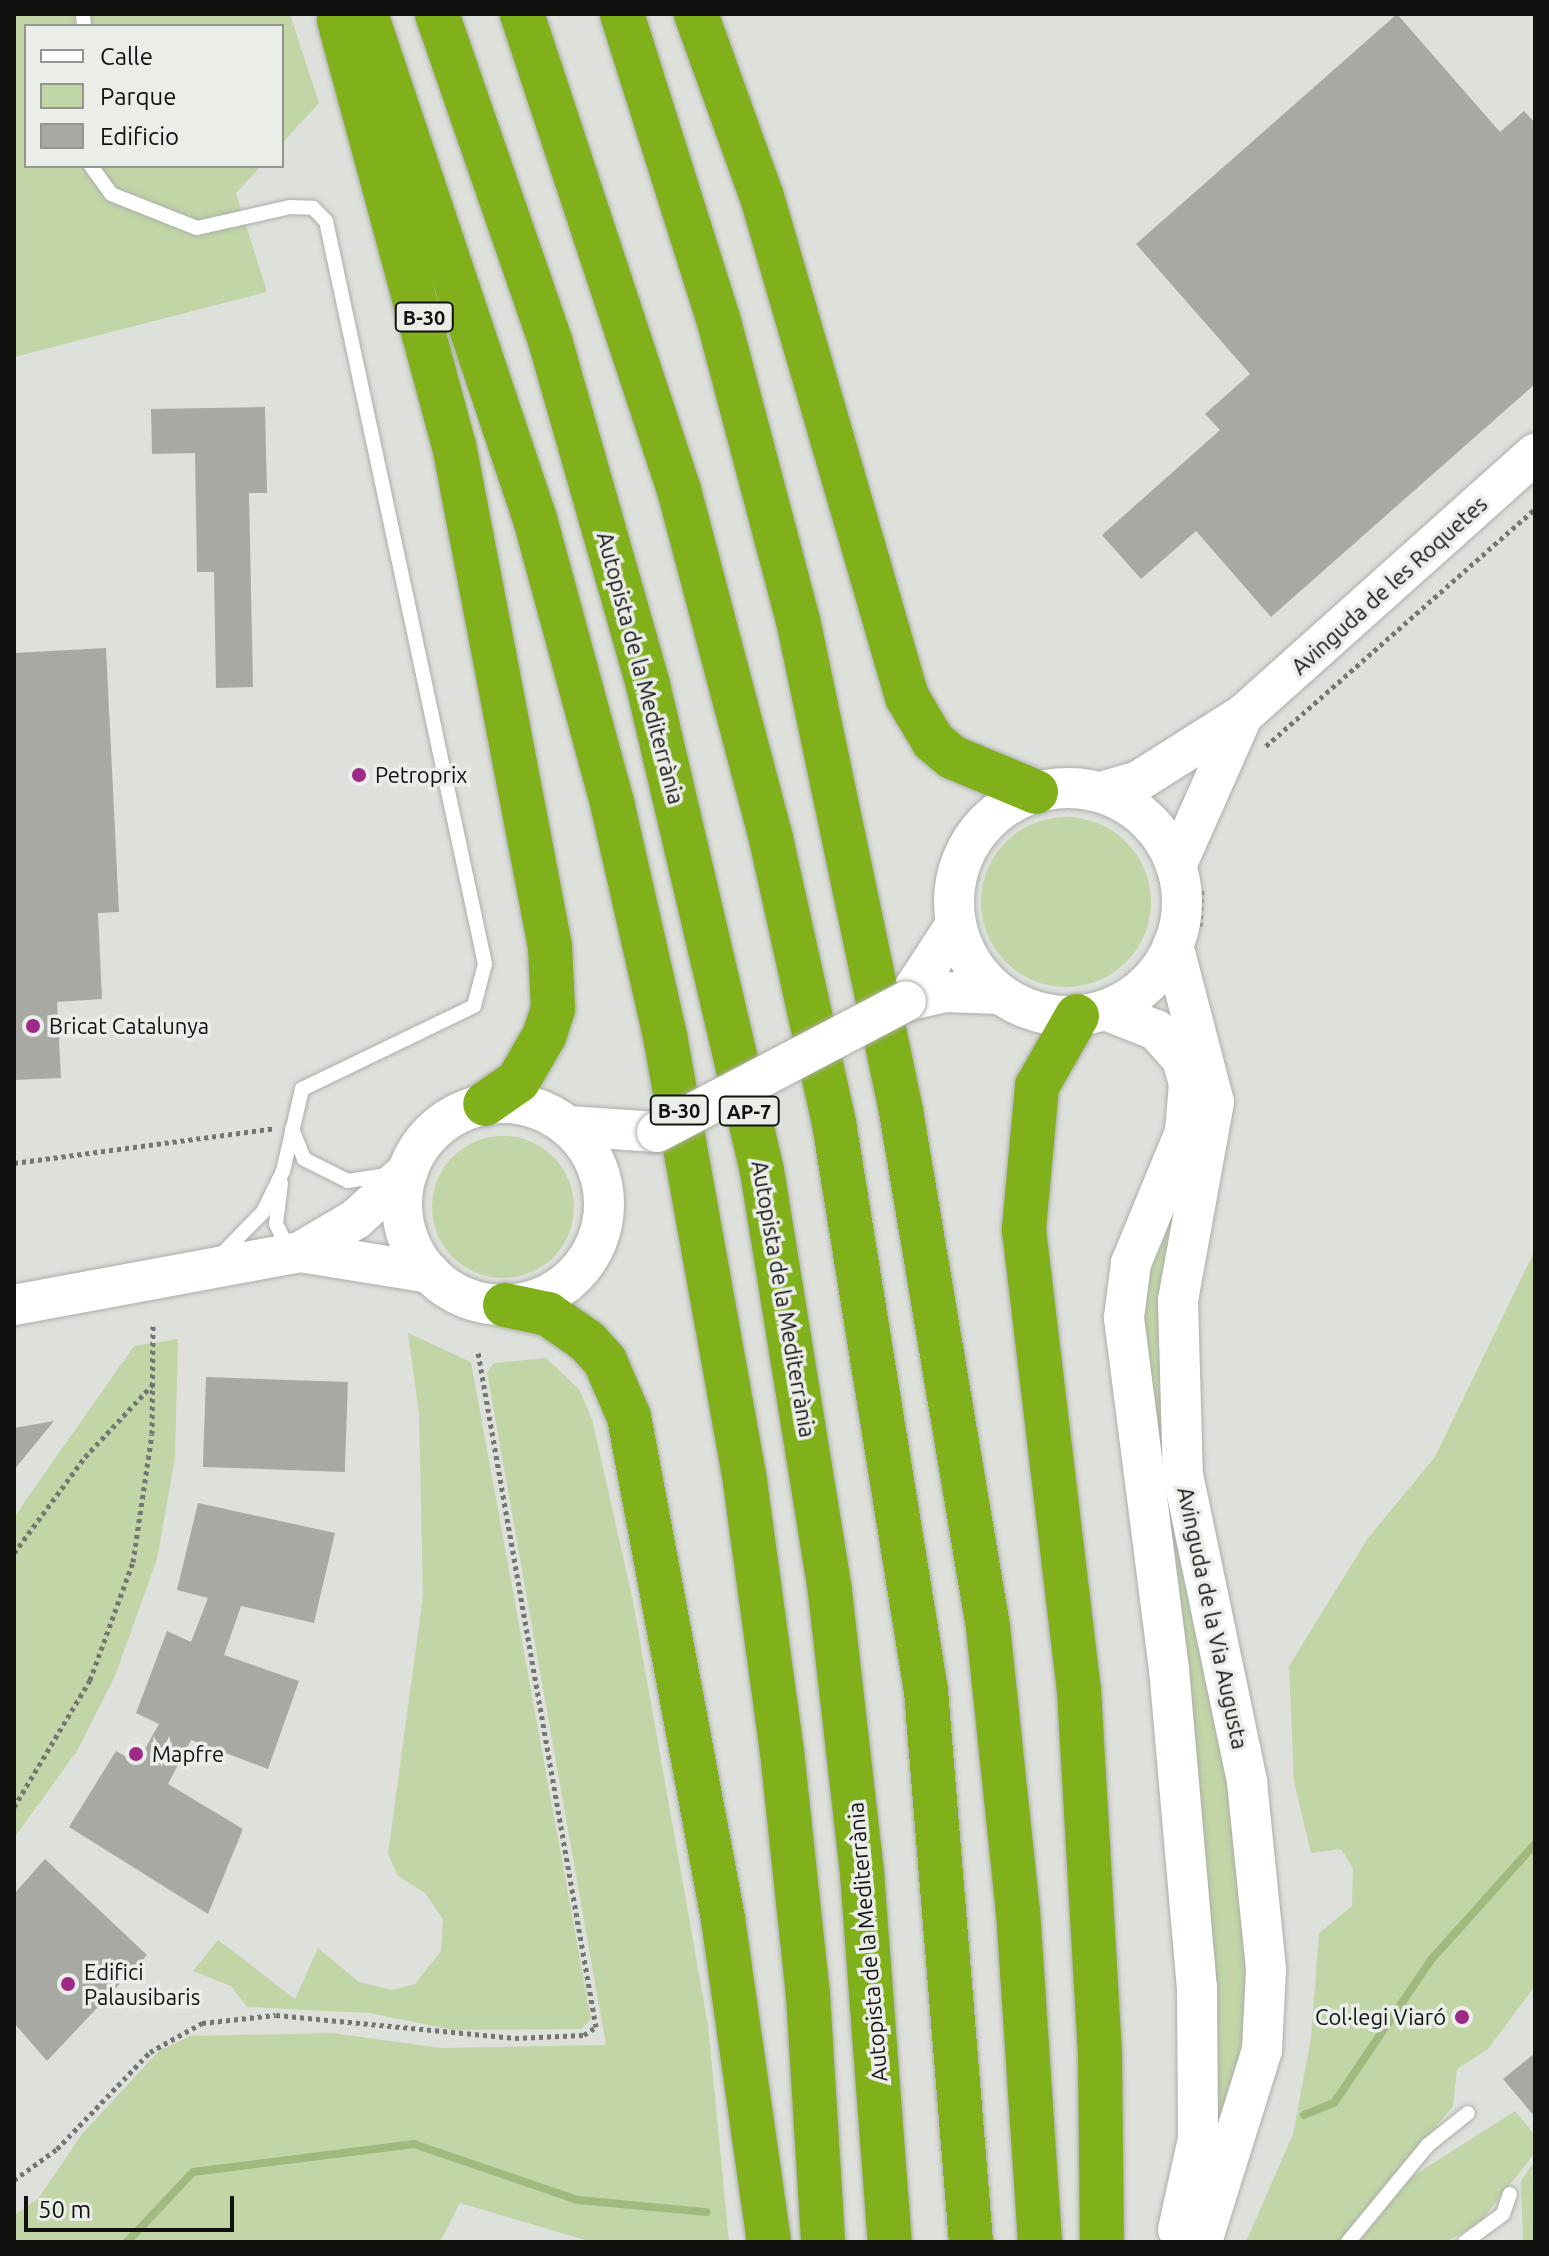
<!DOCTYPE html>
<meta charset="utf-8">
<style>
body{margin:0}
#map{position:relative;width:1549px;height:2256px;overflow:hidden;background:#dee0dc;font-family:Ubuntu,sans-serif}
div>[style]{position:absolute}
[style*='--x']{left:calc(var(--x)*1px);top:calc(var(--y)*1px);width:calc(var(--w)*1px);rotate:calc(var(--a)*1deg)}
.green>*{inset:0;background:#c1d5a6}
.round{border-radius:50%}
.stream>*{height:8px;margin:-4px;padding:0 4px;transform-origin:4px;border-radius:4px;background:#a0b97f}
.building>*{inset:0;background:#a7a9a5;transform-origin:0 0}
.path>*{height:5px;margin-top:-2.5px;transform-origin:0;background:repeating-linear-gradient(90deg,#757673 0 4px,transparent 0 8px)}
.roads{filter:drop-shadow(0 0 2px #acaea9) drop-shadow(0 0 2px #acaea9)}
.lane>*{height:14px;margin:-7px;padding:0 7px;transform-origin:7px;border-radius:7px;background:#fff}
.secondary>*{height:40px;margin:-20px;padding:0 20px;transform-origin:20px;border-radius:20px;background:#fff}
.secondary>.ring{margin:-20px;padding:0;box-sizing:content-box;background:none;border:40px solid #fff;border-radius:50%}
.highway>*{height:44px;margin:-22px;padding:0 22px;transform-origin:22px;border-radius:22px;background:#80b01a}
.bridges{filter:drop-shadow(0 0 2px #acaea9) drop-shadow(0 0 2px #acaea9)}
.secondary-bridge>*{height:40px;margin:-20px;padding:0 20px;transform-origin:20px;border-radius:20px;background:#fff}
.dots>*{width:22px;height:22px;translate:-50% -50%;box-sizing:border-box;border:4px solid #ebede9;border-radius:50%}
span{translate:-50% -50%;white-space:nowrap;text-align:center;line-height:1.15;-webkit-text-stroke:7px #ebede9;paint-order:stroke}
.shield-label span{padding:2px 6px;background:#ebede9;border:2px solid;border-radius:6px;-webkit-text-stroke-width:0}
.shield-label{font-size:20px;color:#111110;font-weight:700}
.street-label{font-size:22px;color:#111110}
.poi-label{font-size:22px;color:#111110}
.left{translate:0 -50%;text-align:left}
.right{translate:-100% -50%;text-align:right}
.frame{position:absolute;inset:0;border:16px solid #111110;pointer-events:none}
.legend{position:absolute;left:24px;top:24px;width:260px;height:144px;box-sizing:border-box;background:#ebede9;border:2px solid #949592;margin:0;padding:10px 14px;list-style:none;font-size:24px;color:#111110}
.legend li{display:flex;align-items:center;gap:16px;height:40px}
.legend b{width:40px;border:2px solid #949592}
.scale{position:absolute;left:24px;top:2196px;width:210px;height:36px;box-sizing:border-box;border:4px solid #111110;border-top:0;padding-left:10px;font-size:24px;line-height:28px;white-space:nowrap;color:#111110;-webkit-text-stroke:6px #ebede9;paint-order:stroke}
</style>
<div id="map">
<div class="green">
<i style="clip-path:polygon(14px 14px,290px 14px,319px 103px,282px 143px,282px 26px,26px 26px,26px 166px,261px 166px,236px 193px,267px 292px,14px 357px)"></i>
<i class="round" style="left:981px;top:817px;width:170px;height:170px"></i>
<i class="round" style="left:432px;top:1136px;width:142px;height:142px"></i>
<i style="clip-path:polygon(1175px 1214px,1255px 2004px,1209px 2161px,1141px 1324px,1147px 1279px)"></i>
<i style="clip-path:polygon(1535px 1250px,1535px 1986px,1488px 2049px,1457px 2069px,1453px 2106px,1340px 2242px,1246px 2242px,1293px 2134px,1311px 2038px,1319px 1933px,1352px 1906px,1353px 1868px,1341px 1849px,1311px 1853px,1294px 1782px,1289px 1666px,1368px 1538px,1435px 1457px)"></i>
<i style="clip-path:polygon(408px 1333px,471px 1362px,591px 2019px,581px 2029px,454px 2030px,369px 2013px,247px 2007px,231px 1986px,193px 1971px,218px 1940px,295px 1999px,318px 1948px,359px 1982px,392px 1990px,415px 1984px,441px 1951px,443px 1919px,425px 1893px,398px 1876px,388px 1854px,423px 1596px,419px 1415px)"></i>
<i style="clip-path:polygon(178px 1339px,175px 1458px,157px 1559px,115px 1676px,77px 1751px,14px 1838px,14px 1517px,134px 1346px)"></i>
<i style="clip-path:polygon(546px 1358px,579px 1389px,592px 1419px,632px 1596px,708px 2025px,729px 2242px,592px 2242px,460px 2203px,440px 2242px,14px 2242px,14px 2215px,38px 2199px,82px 2134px,159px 2051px,190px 2036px,332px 2033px,441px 2048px,606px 2045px,487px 1372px,494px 1363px)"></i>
<i style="clip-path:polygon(1515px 2111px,1535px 2135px,1535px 2153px,1480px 2222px,1446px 2242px,1359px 2242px,1410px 2178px)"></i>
<i style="clip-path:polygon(1535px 2160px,1535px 2242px,1482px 2242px,1523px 2241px,1521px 2181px)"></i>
</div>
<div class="stream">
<i style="--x:1304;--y:2115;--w:32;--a:-22"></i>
<i style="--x:1334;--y:2103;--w:171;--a:-55.9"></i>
<i style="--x:1430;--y:1961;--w:157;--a:-48.1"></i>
<i style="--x:127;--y:2242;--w:96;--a:-46.7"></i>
<i style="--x:193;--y:2172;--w:223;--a:-7.2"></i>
<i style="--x:414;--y:2144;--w:173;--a:18.9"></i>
<i style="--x:578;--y:2200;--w:129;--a:5.4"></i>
</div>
<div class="building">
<i style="clip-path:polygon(1397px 14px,1500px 132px,1524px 111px,1535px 123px,1535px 384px,1271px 617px,1196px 531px,1141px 579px,1102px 535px,1220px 430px,1205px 414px,1250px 374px,1136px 244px)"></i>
<i style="clip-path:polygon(265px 407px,267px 493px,249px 493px,253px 687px,216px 688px,214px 572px,197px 572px,195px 453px,152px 454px,151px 409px)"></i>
<i style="clip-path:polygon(106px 648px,119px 912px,98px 913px,102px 999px,57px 1002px,61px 1078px,14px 1080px,14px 653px)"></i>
<i style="left:206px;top:1377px;width:142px;height:90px;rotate:2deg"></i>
<i style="clip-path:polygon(54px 1421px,14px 1470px,14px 1428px)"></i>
<i style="clip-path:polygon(198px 1503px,335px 1533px,314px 1623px,241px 1606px,224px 1655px,299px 1681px,268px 1769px,191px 1740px,168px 1784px,243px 1829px,208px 1914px,69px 1827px,116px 1751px,137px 1763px,159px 1724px,136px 1713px,167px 1631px,191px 1642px,208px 1598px,177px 1590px)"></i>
<i style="clip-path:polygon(45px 1859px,147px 1955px,47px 2061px,14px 2023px,14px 1894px)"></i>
<i style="clip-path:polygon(1535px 2053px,1535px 2117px,1503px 2079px)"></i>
</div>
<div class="path">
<i style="--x:1266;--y:746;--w:359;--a:-41.4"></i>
<i style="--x:1200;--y:926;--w:38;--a:-87"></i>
<i style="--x:14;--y:1163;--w:263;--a:-7.6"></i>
<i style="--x:14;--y:1553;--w:119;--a:-53.5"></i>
<i style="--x:85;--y:1457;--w:100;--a:-47"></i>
<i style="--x:14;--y:1807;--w:148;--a:-59.1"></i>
<i style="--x:90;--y:1680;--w:126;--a:-70"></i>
<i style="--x:133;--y:1562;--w:129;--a:-81.6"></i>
<i style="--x:152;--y:1434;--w:108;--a:-89.5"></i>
<i style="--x:14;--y:2180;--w:53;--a:-35.8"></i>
<i style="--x:57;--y:2149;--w:134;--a:-46.2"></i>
<i style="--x:150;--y:2052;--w:60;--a:-29.1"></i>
<i style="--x:202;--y:2023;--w:74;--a:-6.2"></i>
<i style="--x:276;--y:2015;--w:240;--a:5.5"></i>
<i style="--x:515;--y:2038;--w:69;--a:-2.5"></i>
<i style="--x:584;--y:2035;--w:14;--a:-34"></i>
<i style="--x:596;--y:2027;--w:685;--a:-99.92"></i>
</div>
<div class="roads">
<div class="lane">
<i style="--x:83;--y:14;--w:12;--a:85"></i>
<i style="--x:91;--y:166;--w:34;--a:54"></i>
<i style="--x:111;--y:194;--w:92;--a:21.6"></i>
<i style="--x:197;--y:228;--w:95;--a:-12.7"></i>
<i style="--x:290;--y:207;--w:23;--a:2"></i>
<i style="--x:313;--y:208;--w:18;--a:45"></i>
<i style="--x:326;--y:221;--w:760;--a:77.92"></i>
<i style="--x:485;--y:964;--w:43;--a:104.7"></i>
<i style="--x:474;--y:1006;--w:191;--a:154.2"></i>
<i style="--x:302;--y:1089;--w:84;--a:103"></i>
<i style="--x:283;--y:1171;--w:46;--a:116"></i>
<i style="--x:263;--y:1212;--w:60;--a:134.3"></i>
<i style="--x:292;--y:1129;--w:32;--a:68"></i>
<i style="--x:304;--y:1159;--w:49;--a:26.6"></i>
<i style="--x:348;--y:1181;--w:36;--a:-9"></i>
<i style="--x:384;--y:1175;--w:54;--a:-40.5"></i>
<i style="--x:281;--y:1183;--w:41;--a:97"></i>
<i style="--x:276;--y:1224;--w:29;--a:63"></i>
<i style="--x:1348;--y:2242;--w:126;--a:-50.5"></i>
<i style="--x:1428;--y:2145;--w:51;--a:-38.7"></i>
<i style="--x:1465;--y:2242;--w:47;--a:-36.4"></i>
<i style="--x:1503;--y:2214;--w:21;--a:-71"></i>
</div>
<div class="secondary">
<i class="ring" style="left:954px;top:788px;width:188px;height:188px"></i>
<i style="--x:1101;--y:792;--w:37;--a:-16"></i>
<i style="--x:1137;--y:782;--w:125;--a:-32.3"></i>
<i style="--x:1243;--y:715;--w:392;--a:-41.8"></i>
<i style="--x:1176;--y:866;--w:163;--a:-66.1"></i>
<i style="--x:1173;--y:945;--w:162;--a:75.4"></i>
<i style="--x:1214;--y:1102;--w:202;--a:100.3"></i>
<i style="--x:1178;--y:1301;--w:174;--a:88.4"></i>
<i style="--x:1183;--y:1475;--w:314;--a:78.2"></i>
<i style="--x:1247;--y:1782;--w:189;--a:84.2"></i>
<i style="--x:1266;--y:1970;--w:80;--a:92.9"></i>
<i style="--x:1262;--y:2050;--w:201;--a:107.4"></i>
<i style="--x:906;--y:1001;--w:39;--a:-13"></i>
<i style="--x:944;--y:992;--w:56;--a:2"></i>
<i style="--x:906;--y:1001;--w:92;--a:-57"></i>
<i style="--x:1105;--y:1010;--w:55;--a:21.4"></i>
<i style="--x:1156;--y:1030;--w:39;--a:48"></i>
<i style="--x:1182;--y:1059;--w:25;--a:74"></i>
<i style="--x:1189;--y:1083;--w:49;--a:94.7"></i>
<i style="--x:1185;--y:1132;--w:142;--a:112.4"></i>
<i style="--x:1131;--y:1263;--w:55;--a:97.3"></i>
<i style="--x:1124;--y:1318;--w:354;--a:82.7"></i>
<i style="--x:1169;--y:1669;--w:319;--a:85"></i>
<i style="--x:1197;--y:1987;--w:152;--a:89.6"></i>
<i style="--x:1198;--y:2139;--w:93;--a:102.4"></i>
<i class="ring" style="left:402px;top:1103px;width:162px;height:162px"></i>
<i style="--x:569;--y:1126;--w:88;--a:3.9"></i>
<i style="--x:300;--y:1252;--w:65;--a:-30.5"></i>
<i style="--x:356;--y:1219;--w:71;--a:-42.7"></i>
<i style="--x:14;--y:1305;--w:291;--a:-10.5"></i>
<i style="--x:300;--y:1252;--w:132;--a:9.2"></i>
</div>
<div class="highway">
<i style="--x:366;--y:14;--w:533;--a:71.5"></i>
<i style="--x:535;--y:519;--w:298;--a:74.8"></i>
<i style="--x:613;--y:807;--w:235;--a:77.2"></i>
<i style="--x:665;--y:1036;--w:453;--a:79.8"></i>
<i style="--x:745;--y:1482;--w:273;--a:82.2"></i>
<i style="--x:782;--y:1752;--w:244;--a:83.9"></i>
<i style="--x:808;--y:1995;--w:247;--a:86.5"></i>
<i style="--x:437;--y:14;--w:349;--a:70.9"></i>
<i style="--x:551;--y:344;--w:355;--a:74.1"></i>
<i style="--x:648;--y:685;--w:499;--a:76.8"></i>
<i style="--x:762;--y:1171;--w:426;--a:80.8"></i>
<i style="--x:830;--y:1592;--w:283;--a:83.5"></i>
<i style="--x:862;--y:1873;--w:370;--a:85.7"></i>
<i style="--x:522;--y:14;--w:501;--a:71.75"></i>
<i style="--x:679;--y:490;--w:361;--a:75.2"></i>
<i style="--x:771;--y:839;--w:291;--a:77.5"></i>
<i style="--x:834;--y:1123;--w:575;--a:80.8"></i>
<i style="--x:926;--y:1691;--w:553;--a:85.33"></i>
<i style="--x:622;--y:14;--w:319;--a:72.5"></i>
<i style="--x:718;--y:318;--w:312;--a:75.2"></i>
<i style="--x:798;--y:620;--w:502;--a:78.15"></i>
<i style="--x:901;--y:1111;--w:523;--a:80.43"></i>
<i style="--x:988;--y:1627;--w:286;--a:84"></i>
<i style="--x:1018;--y:1911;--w:332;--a:86.2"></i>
<i style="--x:696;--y:14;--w:195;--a:70.2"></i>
<i style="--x:762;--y:197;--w:521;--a:73.83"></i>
<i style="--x:907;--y:697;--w:51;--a:59.4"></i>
<i style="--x:933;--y:741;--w:25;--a:40"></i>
<i style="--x:952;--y:757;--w:91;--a:22.6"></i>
<i style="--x:339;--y:20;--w:440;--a:74.9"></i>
<i style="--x:454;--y:445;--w:511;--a:79.17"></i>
<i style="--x:550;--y:947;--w:62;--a:87.2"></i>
<i style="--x:553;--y:1009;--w:28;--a:108"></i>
<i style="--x:544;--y:1036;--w:52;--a:120"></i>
<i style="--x:518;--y:1081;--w:40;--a:145.1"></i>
<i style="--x:1077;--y:1016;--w:81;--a:119.7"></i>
<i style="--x:1037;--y:1086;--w:145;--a:95.2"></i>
<i style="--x:1024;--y:1230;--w:463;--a:83.2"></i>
<i style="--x:1079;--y:1690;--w:368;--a:86.7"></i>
<i style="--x:1100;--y:2057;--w:185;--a:89.4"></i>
<i style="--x:505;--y:1305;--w:44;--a:11.8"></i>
<i style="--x:548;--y:1314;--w:47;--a:34.7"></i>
<i style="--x:587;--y:1341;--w:27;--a:48"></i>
<i style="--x:605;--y:1361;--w:61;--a:66.8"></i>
<i style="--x:629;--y:1417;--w:511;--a:79.39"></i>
<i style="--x:723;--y:1919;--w:326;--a:81.9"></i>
</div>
</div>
<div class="bridges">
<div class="secondary-bridge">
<i style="--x:657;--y:1132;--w:281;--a:-27.7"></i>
</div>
</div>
<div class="dots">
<i style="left:359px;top:775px;background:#9d2a86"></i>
<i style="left:33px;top:1026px;background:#9d2a86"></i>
<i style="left:136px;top:1754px;background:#9d2a86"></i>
<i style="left:68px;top:1984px;background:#9d2a86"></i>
<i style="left:1462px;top:2017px;background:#9d2a86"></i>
</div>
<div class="shield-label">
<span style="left:424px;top:317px">B-30</span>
<span style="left:679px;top:1110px">B-30</span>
<span style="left:749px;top:1111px">AP-7</span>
</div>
<div class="street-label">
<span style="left:1389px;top:585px;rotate:-42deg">Avinguda de les Roquetes</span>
<span style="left:641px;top:668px;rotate:75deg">Autopista de la Mediterrània</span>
<span style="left:784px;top:1299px;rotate:80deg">Autopista de la Mediterrània</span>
<span style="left:1213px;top:1618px;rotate:78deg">Avinguda de la Via Augusta</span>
<span style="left:867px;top:1942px;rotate:-95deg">Autopista de la Mediterrània</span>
</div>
<div class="poi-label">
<span class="left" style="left:375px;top:775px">Petroprix</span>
<span class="left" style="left:49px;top:1026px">Bricat Catalunya</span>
<span class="left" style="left:152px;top:1754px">Mapfre</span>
<span class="left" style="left:84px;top:1984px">Edifici<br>Palausibaris</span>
<span class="right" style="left:1446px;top:2017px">Col·legi Viaró</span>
</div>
<div class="frame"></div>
<ul class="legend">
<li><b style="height:10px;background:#fff"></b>Calle</li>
<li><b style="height:22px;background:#c1d5a6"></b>Parque</li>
<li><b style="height:22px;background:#a7a9a5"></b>Edificio</li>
</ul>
<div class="scale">50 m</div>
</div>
